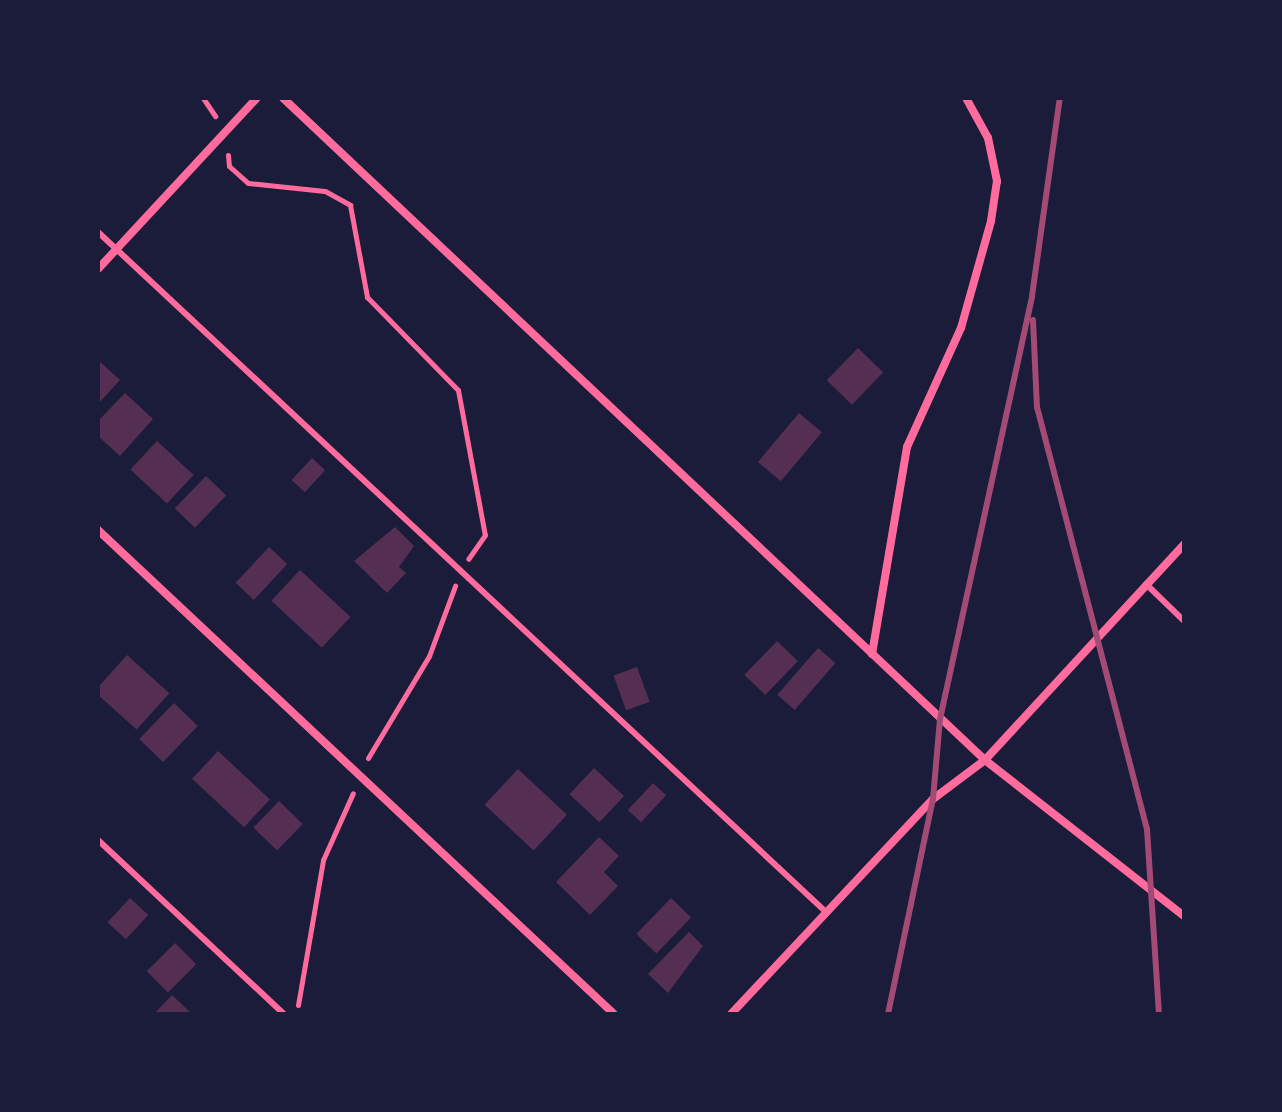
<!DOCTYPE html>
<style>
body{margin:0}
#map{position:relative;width:1282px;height:1112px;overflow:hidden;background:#1b1b3a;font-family:Manrope,sans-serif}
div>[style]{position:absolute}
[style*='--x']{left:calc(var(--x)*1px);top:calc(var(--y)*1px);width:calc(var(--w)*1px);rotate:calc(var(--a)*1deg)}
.building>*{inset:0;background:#542f53;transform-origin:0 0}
.path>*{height:5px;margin:-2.5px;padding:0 2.5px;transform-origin:2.5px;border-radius:2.5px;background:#ff6b9d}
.service>*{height:6px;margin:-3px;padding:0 3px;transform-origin:3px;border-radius:3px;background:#ff6b9d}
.minor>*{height:8px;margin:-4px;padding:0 4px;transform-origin:4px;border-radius:4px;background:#ff6b9d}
.rail>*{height:6px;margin:-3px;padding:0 3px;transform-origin:3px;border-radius:3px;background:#a44b75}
span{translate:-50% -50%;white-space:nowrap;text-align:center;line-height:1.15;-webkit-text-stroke:6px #1b1b3a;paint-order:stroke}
.frame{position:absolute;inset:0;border:100px solid #1b1b3a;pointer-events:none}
</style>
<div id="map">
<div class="building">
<i style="left:858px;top:348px;width:35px;height:45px;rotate:44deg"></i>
<i style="clip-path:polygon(98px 360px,120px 380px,98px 404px)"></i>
<i style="clip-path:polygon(125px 393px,153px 419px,120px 456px,98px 436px,98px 421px)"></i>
<i style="left:799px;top:413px;width:30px;height:64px;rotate:40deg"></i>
<i style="left:157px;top:441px;width:50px;height:39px;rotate:43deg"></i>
<i style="left:312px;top:458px;width:18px;height:30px;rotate:43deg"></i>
<i style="left:206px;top:476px;width:28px;height:45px;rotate:44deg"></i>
<i style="clip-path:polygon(395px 527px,414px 546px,399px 567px,406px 573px,387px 593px,354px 561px)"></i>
<i style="left:269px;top:547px;width:25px;height:49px;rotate:43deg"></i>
<i style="left:300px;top:570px;width:69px;height:42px;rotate:43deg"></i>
<i style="left:777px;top:641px;width:29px;height:47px;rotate:44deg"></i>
<i style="left:818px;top:648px;width:23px;height:62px;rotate:41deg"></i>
<i style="left:127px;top:655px;width:57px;height:49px;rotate:42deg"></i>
<i style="left:637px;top:667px;width:37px;height:25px;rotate:70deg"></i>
<i style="left:174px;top:703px;width:33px;height:50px;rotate:44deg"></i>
<i style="left:218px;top:751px;width:71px;height:38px;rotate:43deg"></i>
<i style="left:594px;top:768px;width:41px;height:36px;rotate:43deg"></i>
<i style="left:518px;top:769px;width:67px;height:49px;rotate:43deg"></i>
<i style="left:653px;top:783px;width:18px;height:37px;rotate:43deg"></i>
<i style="left:279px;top:801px;width:33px;height:37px;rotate:44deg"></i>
<i style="clip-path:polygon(599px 837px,619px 856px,604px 872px,618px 886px,590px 915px,556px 882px)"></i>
<i style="left:130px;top:898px;width:25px;height:33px;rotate:43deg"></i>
<i style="left:671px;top:898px;width:28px;height:50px;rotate:44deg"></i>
<i style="clip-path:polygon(689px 932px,703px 946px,668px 993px,648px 974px)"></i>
<i style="left:175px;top:943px;width:30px;height:40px;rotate:45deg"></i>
<i style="clip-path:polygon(172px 995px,192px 1014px,154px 1014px)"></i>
</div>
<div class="path">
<i style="--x:203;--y:98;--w:22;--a:56"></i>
<i style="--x:228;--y:155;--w:11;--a:85"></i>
<i style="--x:229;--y:166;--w:25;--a:42"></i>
<i style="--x:248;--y:183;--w:77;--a:5.9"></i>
<i style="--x:325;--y:191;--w:29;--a:29"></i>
<i style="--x:350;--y:205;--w:94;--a:79.5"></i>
<i style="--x:367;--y:297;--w:130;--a:45.6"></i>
<i style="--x:458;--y:390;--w:147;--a:79.5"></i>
<i style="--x:485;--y:535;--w:29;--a:125"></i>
<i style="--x:368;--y:758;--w:119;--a:-59.1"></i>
<i style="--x:429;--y:656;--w:75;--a:-69.6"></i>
<i style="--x:298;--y:1005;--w:147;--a:-80.2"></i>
<i style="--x:323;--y:860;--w:73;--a:-65.9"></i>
</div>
<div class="service">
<i style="--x:98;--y:232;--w:996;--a:43.05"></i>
<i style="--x:1146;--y:584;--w:53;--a:44.2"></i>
<i style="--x:98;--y:840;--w:255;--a:43.1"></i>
</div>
<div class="minor">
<i style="--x:283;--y:98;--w:965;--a:43.32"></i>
<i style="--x:985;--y:760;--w:253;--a:38.1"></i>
<i style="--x:98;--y:269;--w:233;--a:-47.1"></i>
<i style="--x:98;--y:530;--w:707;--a:43.17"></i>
<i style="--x:872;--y:654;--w:210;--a:-80.4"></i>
<i style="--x:907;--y:447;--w:131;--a:-65.6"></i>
<i style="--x:961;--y:328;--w:111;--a:-74.3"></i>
<i style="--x:991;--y:221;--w:40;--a:-81.5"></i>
<i style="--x:997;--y:181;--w:44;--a:-101.8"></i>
<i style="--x:988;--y:138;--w:46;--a:-118.8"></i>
<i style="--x:731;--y:1014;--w:295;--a:-46.8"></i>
<i style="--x:933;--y:799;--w:65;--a:-36.9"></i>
<i style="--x:985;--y:760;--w:294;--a:-47.3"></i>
</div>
<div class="rail">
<i style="--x:1033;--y:320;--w:87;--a:87.4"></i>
<i style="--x:1037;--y:407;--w:436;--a:75.4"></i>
<i style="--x:1147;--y:829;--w:185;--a:86.3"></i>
<i style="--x:888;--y:1014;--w:220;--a:-78.2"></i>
<i style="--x:933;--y:799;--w:80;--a:-85"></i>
<i style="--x:940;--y:719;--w:433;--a:-77.7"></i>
<i style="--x:1032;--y:296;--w:200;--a:-82"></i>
</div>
<div class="frame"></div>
</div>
